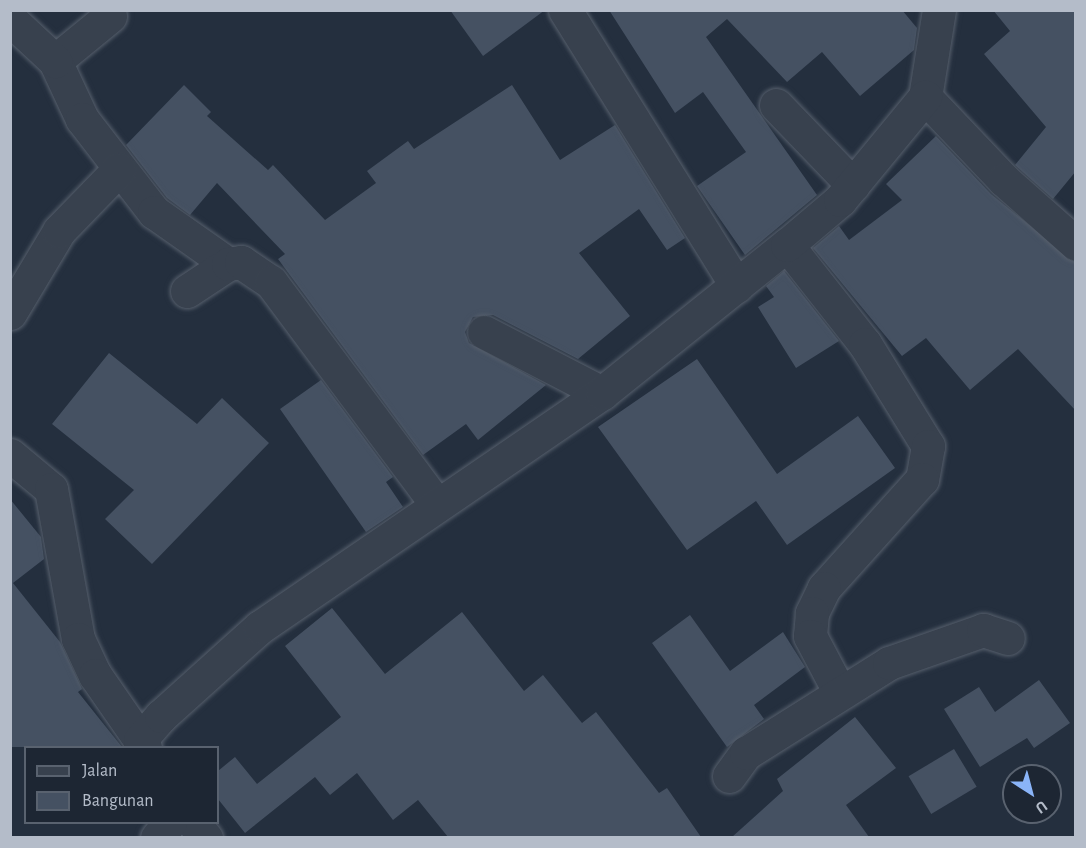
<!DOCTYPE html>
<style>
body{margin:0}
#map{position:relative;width:1086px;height:848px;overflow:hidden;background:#242f3e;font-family:"Alegreya Sans",sans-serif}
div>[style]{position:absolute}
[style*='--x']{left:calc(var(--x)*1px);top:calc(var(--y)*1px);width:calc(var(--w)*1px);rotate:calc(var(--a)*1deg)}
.building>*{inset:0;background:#455162;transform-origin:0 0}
.roads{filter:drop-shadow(0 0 2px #565f6c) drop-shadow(0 0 2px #565f6c)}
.minor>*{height:33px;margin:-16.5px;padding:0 16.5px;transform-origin:16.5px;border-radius:16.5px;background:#38414e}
span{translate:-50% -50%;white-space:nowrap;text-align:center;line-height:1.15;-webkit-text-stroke:4.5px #1d2633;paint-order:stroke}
.frame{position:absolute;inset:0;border:12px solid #b4bcc9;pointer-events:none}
.legend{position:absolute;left:24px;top:746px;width:195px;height:78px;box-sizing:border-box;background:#1d2633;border:2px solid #59626f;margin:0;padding:8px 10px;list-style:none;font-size:18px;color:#b4bcc9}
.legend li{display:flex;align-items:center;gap:12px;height:30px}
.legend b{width:30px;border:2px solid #59626f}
.north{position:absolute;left:1002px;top:764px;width:60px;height:60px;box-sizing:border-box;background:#1d2633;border:2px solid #59626f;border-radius:50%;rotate:144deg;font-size:16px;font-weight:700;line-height:24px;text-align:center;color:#b4bcc9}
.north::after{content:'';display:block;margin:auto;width:21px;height:27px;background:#8ab4f8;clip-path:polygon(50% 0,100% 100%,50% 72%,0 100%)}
</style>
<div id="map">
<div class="building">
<i style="clip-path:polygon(450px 10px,545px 10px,483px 56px)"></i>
<i style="clip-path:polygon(609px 10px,902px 10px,917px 28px,914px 50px,860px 96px,822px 52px,787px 82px,727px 19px,706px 37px,817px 195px,745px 255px,697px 186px,746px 152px,703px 92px,675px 113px)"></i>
<i style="clip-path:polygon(993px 10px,1076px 10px,1076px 171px,1053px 199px,1015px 165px,1046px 127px,984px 54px,1010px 31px)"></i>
<i style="clip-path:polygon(184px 85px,211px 112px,207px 116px,268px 170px,273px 165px,325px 220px,376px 183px,367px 171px,408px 141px,414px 149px,512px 85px,560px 160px,615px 125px,685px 238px,667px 250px,639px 209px,579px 253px,630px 316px,578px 359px,493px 315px,473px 317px,465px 332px,469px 343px,546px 385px,478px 440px,466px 424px,423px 455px,278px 259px,285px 254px,217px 183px,190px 215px,167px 198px,126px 145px)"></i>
<i style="clip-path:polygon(936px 136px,991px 194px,1076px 263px,1076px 411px,1018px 349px,970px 390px,926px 338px,902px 356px,813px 248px,839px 226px,849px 240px,902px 200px,886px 184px)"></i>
<i style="clip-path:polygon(784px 271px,839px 341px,796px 368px,758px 307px,774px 297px,766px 286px)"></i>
<i style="clip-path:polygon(109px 353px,197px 424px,222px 398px,269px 443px,152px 564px,105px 519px,134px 490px,52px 424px)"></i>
<i style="clip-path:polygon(697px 359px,777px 474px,858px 416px,895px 468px,787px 545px,756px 501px,687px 550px,598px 427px)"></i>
<i style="clip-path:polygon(321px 380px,393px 477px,386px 482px,403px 507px,366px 532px,280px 409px)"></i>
<i style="clip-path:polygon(10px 499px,41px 537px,44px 559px,13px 583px,60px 642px,82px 689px,78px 692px,122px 747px,10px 747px)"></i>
<i style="clip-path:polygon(332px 608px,385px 674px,462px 612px,524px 691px,543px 675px,582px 723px,596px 712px,659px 793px,667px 788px,701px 837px,448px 837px,418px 800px,393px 820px,357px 773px,330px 795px,315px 777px,245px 833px,218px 799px,218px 771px,235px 757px,257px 784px,341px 717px,285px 646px)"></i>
<i style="clip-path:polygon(690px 615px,730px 671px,783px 632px,805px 667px,754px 705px,764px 719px,727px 747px,652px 643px)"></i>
<i style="clip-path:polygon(1039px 680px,1070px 723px,1034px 748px,1027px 738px,980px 767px,944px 709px,979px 687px,995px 712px)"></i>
<i style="clip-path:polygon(855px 717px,896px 768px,846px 805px,869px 837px,732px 837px,783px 791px,777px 779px)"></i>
<i style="left:954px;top:749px;width:44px;height:53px;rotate:59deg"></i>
</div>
<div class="roads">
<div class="minor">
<i style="--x:565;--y:10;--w:325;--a:58.1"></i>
<i style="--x:939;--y:10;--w:88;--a:99.1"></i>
<i style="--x:925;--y:97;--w:115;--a:46.4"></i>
<i style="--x:1004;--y:180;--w:96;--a:41.6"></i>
<i style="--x:110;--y:16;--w:71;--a:140.7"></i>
<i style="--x:55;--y:61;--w:64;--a:65"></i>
<i style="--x:82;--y:119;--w:118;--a:52.3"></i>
<i style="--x:154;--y:212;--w:90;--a:35.1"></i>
<i style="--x:10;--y:19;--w:62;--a:43"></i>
<i style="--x:776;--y:105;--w:111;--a:46.1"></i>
<i style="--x:787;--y:245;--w:126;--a:51.8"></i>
<i style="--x:865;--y:344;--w:120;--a:58.3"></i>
<i style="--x:928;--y:446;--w:34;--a:100"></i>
<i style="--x:922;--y:479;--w:147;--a:132"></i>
<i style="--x:824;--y:588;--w:28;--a:116"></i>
<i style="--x:812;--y:613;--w:23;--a:95"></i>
<i style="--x:810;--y:636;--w:64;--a:62.2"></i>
<i style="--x:187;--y:291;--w:49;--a:-33.4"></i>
<i style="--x:228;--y:264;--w:13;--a:-9"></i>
<i style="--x:241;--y:262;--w:36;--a:34"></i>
<i style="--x:271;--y:282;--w:276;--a:53.3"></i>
<i style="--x:10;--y:313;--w:96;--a:-59.1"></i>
<i style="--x:59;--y:231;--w:86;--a:-45.9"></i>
<i style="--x:484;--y:332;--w:133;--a:27.3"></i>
<i style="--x:10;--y:455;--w:53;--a:39.7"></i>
<i style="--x:51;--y:489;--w:152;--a:79.8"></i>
<i style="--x:78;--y:639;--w:40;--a:65"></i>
<i style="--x:95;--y:675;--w:79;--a:55.3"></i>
<i style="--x:145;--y:748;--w:9;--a:-122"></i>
<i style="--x:140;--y:740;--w:32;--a:-49"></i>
<i style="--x:161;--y:716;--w:133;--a:-42"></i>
<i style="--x:260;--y:627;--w:414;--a:-34.4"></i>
<i style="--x:602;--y:393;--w:237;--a:-38.7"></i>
<i style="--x:787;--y:245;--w:70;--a:-40.3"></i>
<i style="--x:840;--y:200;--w:134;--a:-50.5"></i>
<i style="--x:729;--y:776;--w:29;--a:-54"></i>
<i style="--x:746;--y:753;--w:169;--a:-32.2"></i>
<i style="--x:889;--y:663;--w:100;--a:-19.3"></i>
<i style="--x:983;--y:630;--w:26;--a:18"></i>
<i style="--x:193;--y:822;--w:21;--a:51"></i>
<i style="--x:157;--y:838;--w:21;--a:-51"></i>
</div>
</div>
<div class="frame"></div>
<ul class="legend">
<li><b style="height:8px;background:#38414e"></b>Jalan</li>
<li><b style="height:16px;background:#455162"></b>Bangunan</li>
</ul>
<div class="north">U</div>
</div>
